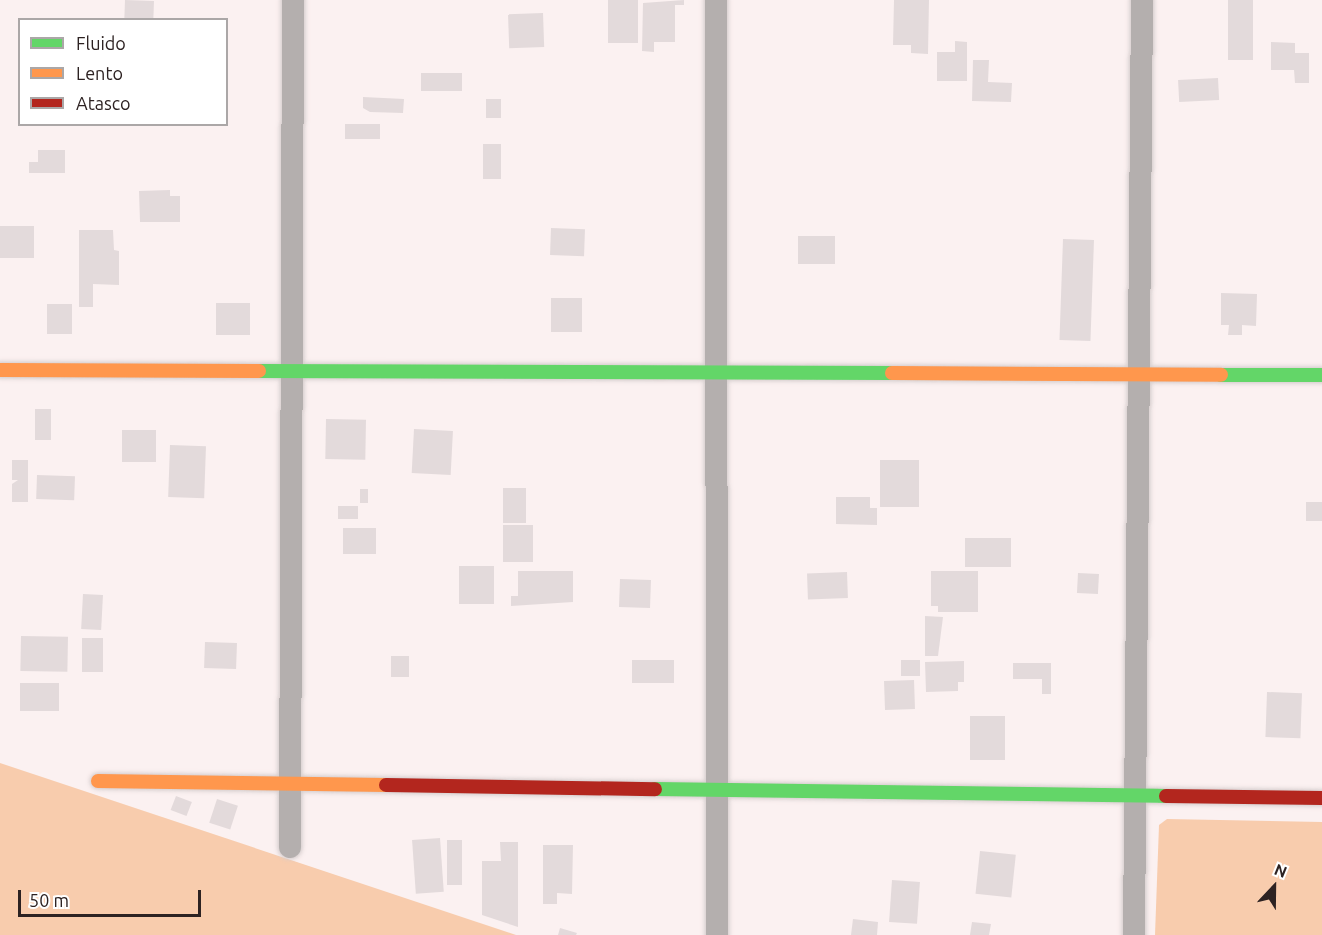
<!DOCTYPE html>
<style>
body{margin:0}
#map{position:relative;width:1322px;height:935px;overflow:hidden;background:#fbf1f1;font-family:Ubuntu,sans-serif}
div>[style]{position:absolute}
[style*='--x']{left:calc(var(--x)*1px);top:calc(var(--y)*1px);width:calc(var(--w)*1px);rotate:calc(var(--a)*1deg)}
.green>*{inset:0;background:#f8ccad}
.building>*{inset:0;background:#e3dadb;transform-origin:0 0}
.roads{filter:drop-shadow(0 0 2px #d5cdcd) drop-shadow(0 0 2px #d5cdcd)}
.street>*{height:22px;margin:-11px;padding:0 11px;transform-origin:11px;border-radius:11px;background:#b4afae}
.fast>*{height:14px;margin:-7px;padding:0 7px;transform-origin:7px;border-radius:7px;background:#63d668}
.slow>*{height:14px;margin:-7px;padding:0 7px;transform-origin:7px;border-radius:7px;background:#ff974d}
.jam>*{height:14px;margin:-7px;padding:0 7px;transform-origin:7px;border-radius:7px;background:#b3261e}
span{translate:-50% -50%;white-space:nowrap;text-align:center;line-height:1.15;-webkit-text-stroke:4.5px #fff;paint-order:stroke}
.legend{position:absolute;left:18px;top:18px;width:210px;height:108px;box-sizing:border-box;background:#fff;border:2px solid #aba7a7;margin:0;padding:8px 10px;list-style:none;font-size:18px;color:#2d2222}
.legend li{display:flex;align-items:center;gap:12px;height:30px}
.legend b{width:30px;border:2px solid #aba7a7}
.north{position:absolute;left:1244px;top:857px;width:60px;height:60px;-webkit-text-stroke:4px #fff;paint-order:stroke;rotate:22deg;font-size:16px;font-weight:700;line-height:24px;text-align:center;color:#2d2222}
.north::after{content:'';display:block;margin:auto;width:21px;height:27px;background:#2d2222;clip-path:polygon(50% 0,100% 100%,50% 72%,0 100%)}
.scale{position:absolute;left:18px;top:890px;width:183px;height:27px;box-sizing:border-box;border:3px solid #2d2222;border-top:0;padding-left:8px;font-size:18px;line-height:21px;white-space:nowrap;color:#2d2222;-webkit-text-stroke:4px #fff;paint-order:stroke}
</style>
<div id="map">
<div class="green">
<i style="clip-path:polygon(0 763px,516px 935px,0 935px)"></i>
<i style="clip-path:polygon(1167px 819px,1322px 822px,1322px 935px,1155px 935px,1159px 825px)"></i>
</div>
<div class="building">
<i style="left:125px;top:0;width:29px;height:20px;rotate:2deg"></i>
<i style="left:608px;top:0;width:30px;height:43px"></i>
<i style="clip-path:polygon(684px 0,684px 5px,675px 5px,675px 42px,654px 42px,654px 52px,642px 51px,643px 3px)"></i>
<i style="clip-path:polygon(894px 0,929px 0,928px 54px,911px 53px,911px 45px,893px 45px)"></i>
<i style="left:1228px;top:0;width:25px;height:60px"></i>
<i style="left:543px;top:13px;width:34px;height:35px;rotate:88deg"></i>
<i style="clip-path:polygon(955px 41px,967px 42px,967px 81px,937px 81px,937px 52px,955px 52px)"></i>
<i style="clip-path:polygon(1271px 42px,1295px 43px,1295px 53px,1309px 53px,1309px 83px,1295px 83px,1294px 70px,1271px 70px)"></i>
<i style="clip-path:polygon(973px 60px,989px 60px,988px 82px,1012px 83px,1011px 102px,972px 101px)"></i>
<i style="left:462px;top:73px;width:18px;height:41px;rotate:90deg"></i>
<i style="left:1218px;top:78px;width:22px;height:40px;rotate:87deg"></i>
<i style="clip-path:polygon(363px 97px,404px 99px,403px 113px,370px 112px,363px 108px)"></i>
<i style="left:501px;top:99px;width:19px;height:15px;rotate:90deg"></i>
<i style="left:345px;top:124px;width:35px;height:15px"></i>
<i style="left:483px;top:144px;width:18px;height:35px"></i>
<i style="clip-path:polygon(38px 150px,65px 150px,65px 173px,29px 173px,29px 162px,38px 162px)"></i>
<i style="clip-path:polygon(170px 190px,170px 196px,180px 196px,180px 222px,140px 222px,139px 191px)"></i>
<i style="left:0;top:226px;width:34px;height:32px"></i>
<i style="left:551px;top:228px;width:34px;height:27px;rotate:2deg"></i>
<i style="clip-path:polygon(79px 230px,113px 230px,114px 250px,119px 251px,119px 285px,93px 284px,93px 307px,79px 307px)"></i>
<i style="left:798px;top:236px;width:37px;height:28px"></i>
<i style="left:1063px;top:239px;width:31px;height:101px;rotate:2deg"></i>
<i style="clip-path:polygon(1221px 293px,1257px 294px,1256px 326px,1242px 325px,1242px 335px,1228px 335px,1229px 325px,1221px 325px)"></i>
<i style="left:551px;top:298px;width:31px;height:34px"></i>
<i style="left:250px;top:303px;width:32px;height:34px;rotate:90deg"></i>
<i style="left:72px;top:304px;width:30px;height:25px;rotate:90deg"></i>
<i style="left:35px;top:409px;width:16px;height:31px"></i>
<i style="left:326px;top:419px;width:40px;height:40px;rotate:1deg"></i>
<i style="left:414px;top:429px;width:39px;height:44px;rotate:3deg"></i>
<i style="left:122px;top:430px;width:34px;height:32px"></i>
<i style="left:170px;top:445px;width:36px;height:52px;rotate:2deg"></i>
<i style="clip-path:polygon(12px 460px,28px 460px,28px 502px,12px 502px,12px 484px,18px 480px,12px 480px)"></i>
<i style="left:880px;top:460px;width:39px;height:47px"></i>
<i style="left:37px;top:475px;width:38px;height:24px;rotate:2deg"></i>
<i style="left:503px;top:488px;width:23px;height:35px"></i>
<i style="left:360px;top:489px;width:8px;height:14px"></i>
<i style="clip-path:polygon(836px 497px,870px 497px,870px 508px,877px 508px,877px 525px,836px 524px)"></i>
<i style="left:1306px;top:502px;width:16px;height:19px"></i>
<i style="left:338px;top:506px;width:20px;height:13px"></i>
<i style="left:503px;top:525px;width:30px;height:37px"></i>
<i style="left:376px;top:528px;width:26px;height:33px;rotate:90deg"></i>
<i style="left:965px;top:538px;width:46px;height:29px"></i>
<i style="left:459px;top:566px;width:35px;height:38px"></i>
<i style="clip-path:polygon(518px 571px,573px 571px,573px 602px,511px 606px,511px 596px,518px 596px)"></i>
<i style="clip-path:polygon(931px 571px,978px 571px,978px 612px,938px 612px,938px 606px,931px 606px)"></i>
<i style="left:847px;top:572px;width:26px;height:40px;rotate:88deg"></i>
<i style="left:1078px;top:573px;width:21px;height:20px;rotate:3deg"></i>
<i style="left:620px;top:579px;width:31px;height:28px;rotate:2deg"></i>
<i style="left:83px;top:594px;width:20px;height:35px;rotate:3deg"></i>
<i style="clip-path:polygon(925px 616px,943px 617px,938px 656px,925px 656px)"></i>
<i style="left:21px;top:636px;width:47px;height:35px;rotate:1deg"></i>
<i style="left:82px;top:638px;width:21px;height:34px"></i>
<i style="left:205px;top:642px;width:32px;height:26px;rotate:2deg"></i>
<i style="left:391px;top:656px;width:18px;height:21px"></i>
<i style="left:632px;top:660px;width:42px;height:23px"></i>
<i style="left:901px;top:660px;width:19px;height:16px"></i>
<i style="clip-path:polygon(964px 661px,964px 682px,958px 682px,958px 691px,926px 692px,925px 662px)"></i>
<i style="clip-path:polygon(1013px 663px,1051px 663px,1051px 694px,1042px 694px,1042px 679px,1013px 679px)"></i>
<i style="left:914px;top:680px;width:29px;height:30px;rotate:88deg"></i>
<i style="left:20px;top:683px;width:39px;height:28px"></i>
<i style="left:1267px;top:692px;width:35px;height:45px;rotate:2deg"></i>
<i style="left:970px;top:716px;width:35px;height:44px"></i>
<i style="left:176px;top:796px;width:17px;height:15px;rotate:21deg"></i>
<i style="left:217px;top:799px;width:22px;height:25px;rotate:18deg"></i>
<i style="left:440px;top:838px;width:54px;height:28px;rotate:86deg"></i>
<i style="left:447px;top:840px;width:15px;height:45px"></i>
<i style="clip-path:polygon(500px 842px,518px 842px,518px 927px,482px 915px,482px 861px,501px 861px)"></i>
<i style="clip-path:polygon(543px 845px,573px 845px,572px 894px,557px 893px,557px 904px,543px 904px)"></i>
<i style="left:980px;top:851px;width:36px;height:43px;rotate:6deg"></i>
<i style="left:892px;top:880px;width:28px;height:42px;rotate:4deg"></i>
<i style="clip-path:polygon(853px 919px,878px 922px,877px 935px,851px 935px)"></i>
<i style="clip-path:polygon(972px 922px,991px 924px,989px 935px,970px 935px)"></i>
<i style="clip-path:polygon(560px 928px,577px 933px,576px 935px,558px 935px)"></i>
</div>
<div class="roads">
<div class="street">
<i style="--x:716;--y:0;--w:935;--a:89.94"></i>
<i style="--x:290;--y:847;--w:847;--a:-89.8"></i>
<i style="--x:1134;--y:935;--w:935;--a:-89.51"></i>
</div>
<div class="fast">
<i style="--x:259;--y:371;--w:633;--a:0.18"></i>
<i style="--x:1221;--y:375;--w:101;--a:0"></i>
<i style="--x:655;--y:789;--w:511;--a:0.78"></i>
</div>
<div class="slow">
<i style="--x:0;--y:370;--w:259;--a:0.2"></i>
<i style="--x:892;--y:373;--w:329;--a:0.3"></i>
<i style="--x:98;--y:781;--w:288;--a:0.8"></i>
</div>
<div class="jam">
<i style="--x:386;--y:785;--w:269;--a:0.9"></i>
<i style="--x:1166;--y:796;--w:156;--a:0.7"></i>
</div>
</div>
<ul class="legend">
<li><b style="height:8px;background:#63d668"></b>Fluido</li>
<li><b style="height:8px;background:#ff974d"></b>Lento</li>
<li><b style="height:8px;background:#b3261e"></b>Atasco</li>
</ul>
<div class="north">N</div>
<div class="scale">50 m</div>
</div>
